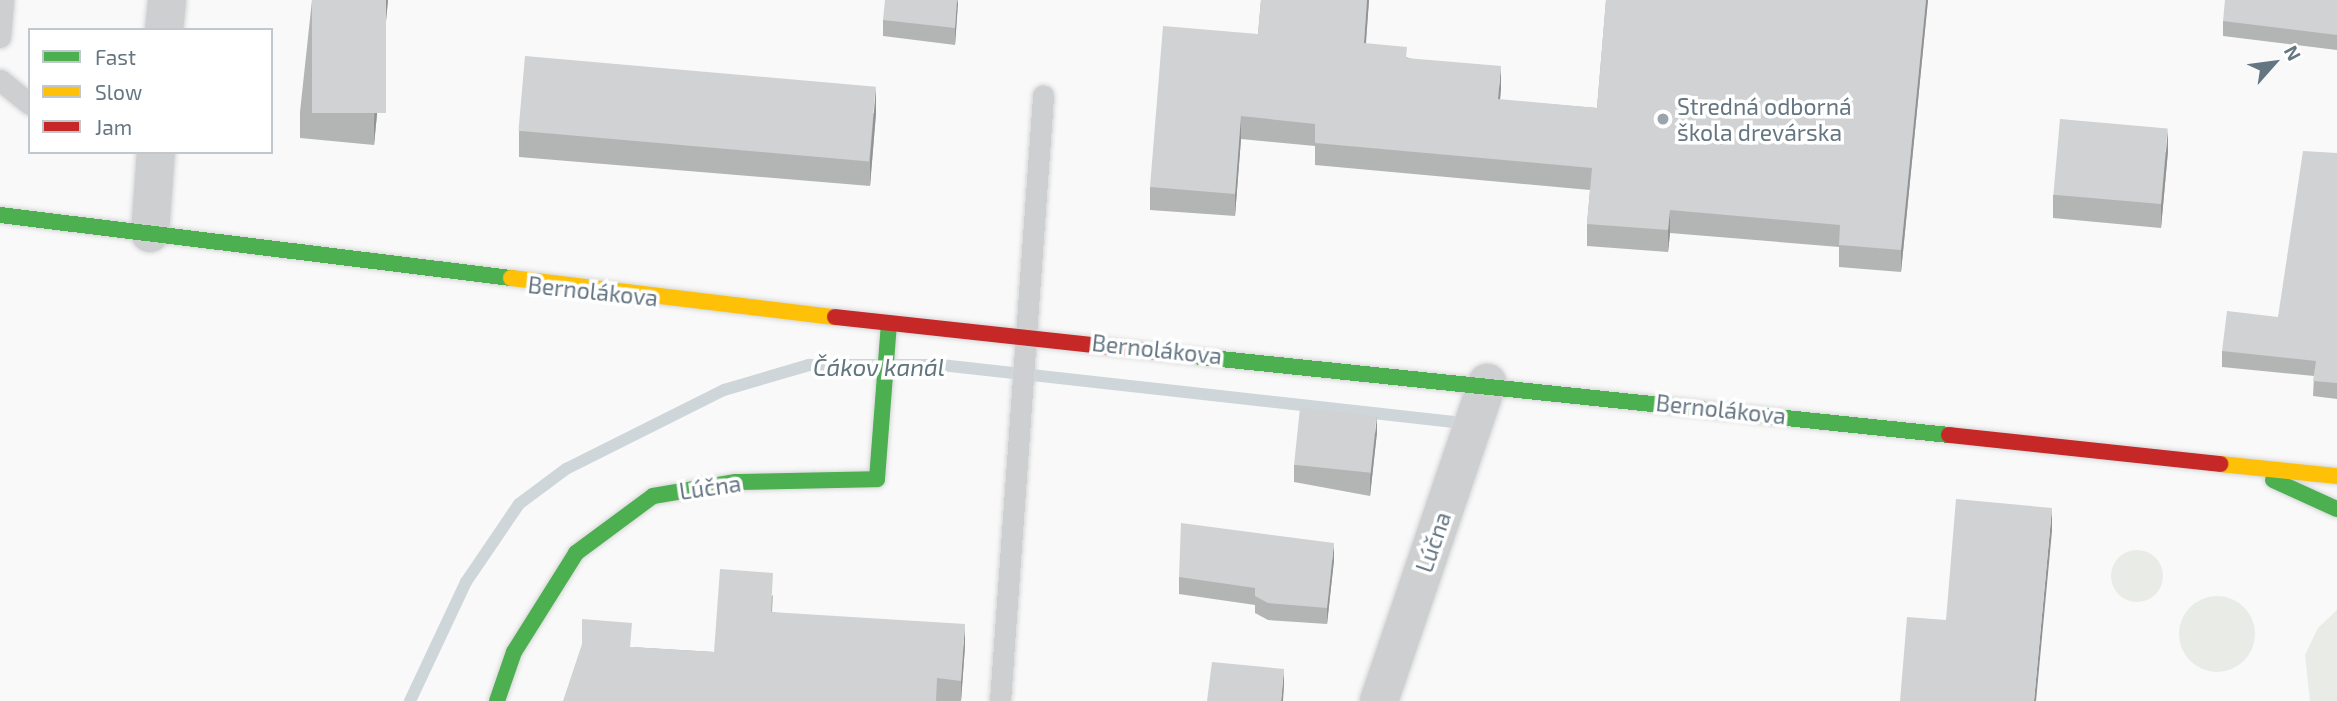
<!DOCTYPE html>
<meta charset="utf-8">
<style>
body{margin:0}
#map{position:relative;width:2337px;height:701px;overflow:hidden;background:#f9f9f9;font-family:"Exo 2",sans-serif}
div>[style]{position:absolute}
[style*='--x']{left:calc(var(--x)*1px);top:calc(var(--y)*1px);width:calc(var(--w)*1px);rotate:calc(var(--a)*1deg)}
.green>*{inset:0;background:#e8ebe6}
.round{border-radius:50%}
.stream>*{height:12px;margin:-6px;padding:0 6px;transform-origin:6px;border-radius:6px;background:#ced6d9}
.roads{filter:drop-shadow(0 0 2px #d5d6d7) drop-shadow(0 0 2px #d5d6d7)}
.lane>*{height:21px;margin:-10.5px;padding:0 10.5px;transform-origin:10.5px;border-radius:10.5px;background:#cecfd0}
.street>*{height:38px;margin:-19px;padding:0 19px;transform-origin:19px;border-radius:19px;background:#cecfd0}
.fast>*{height:16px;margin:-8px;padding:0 8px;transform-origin:8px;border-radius:8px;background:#4caf50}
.slow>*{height:16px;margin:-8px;padding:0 8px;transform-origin:8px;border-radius:8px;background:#ffc107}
.jam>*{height:16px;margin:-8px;padding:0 8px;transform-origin:8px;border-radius:8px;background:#c62828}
.wall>*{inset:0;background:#b3b5b5}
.shaded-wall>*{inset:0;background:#929394}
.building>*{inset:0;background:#d0d2d3;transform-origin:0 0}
.dots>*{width:19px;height:19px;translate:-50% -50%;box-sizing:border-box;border:4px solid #fff;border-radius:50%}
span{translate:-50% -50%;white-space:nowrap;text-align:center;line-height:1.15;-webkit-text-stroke:7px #fff;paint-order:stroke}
.poi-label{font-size:23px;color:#657683}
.left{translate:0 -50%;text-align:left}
.street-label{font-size:23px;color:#657683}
.water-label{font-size:24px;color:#60757c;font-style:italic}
.legend{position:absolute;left:28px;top:28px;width:245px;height:126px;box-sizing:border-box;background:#fff;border:2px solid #c1c8cd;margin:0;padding:9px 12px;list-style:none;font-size:21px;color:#657683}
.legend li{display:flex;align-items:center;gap:14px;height:35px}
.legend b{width:35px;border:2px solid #c1c8cd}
.north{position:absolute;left:2239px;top:28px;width:70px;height:70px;-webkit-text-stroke:5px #fff;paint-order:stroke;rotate:62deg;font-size:19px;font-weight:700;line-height:28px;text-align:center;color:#657683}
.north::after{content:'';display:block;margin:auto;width:24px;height:32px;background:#657683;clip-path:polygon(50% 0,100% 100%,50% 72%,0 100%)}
</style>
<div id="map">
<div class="green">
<i class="round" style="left:2111px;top:550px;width:52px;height:52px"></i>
<i class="round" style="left:2179px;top:596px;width:76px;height:76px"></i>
<i style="clip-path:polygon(2337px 610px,2337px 701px,2310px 701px,2305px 655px,2318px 628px)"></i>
</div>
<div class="stream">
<i style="--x:410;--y:701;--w:132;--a:-64.8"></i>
<i style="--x:466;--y:582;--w:94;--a:-55.8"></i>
<i style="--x:519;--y:504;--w:59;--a:-36.7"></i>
<i style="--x:566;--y:469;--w:177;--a:-26.6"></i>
<i style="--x:724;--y:390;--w:89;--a:-16.4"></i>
<i style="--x:809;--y:365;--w:132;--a:0"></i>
<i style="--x:941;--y:365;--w:516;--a:6.34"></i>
</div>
<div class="roads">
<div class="lane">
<i style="--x:0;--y:37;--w:37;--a:-85"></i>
<i style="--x:0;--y:80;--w:38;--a:39"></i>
<i style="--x:1000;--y:701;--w:607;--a:-85.93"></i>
</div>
<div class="street">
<i style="--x:164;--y:30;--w:30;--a:-84"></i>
<i style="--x:150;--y:233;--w:81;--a:-85.8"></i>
<i style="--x:1379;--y:701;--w:336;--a:-71.2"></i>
</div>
<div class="fast">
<i style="--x:0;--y:215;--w:515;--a:7.03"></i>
<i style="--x:1173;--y:354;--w:780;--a:5.96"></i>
<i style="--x:2273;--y:480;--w:70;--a:24.4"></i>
<i style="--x:497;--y:701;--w:52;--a:-70.9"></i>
<i style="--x:514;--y:652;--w:117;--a:-57.9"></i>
<i style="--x:576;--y:553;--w:96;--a:-36.5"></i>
<i style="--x:653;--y:496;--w:84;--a:-9.6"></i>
<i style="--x:736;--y:482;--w:141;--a:-1.2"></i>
<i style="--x:877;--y:479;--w:155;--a:-85.6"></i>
</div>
<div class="slow">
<i style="--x:511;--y:278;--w:326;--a:6.9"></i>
<i style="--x:2220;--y:464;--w:118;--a:5.9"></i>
</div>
<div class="jam">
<i style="--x:835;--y:317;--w:340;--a:6.2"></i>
<i style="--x:1949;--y:435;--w:273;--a:6.1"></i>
</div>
</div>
<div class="wall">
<i style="clip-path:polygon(312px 0,388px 0,374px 145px,300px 138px,300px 112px)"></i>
<i style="clip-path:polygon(958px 0,955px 45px,883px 36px,883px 20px)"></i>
<i style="clip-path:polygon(1261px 0,1369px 0,1366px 44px,1501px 88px,1500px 100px,1597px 108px,1606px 0,1928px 0,1901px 272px,1839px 267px,1839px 247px,1670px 233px,1668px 252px,1587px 246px,1587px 224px,1590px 190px,1315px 165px,1315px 146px,1241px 139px,1235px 216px,1150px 210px,1150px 187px,1258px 34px)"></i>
<i style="clip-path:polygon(2337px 0,2337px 50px,2223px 36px,2223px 21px)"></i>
<i style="clip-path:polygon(876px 113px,870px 186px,519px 157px,519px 131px)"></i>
<i style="clip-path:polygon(2168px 151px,2161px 228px,2053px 218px,2053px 195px)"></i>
<i style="clip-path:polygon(2337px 153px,2337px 399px,2313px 396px,2314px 376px,2222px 367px,2222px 351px,2278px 317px)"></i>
<i style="clip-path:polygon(1377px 432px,1370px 496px,1294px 482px,1294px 465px)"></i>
<i style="clip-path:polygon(1334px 560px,1327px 624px,1268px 620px,1255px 613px,1255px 605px,1179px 594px,1179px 577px)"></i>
<i style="clip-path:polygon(773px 595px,772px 612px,965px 646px,961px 701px,937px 701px,631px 647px,714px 652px)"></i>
</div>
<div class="shaded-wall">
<i style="clip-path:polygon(386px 0,388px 0,374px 145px,374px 119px)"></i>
<i style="clip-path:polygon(957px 0,958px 4px,955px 45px,955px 28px)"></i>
<i style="clip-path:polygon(1367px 0,1369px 0,1364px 66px,1364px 43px)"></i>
<i style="clip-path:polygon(1926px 0,1928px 0,1901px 272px,1901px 250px)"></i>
<i style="clip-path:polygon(1501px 66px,1501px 88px,1498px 122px,1498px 99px)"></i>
<i style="clip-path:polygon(876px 86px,876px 113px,870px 186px,870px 160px)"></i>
<i style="clip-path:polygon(1241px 116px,1241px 139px,1235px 216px,1235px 194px)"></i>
<i style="clip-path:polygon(2168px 129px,2168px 151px,2161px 228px,2161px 206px)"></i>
<i style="clip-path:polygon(1670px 210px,1670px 233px,1668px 252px,1668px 230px)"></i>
<i style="clip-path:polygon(1377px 416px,1377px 432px,1370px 496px,1370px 479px)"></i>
<i style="clip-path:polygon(2052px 508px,2052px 531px,2036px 701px,2034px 701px)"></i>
<i style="clip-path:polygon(1334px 543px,1334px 560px,1327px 624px,1327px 608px)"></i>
<i style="clip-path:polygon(965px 624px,965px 646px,961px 701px,961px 681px)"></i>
<i style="clip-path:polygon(1284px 669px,1284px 686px,1283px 701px,1281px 701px)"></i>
</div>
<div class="building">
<i style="left:312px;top:0;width:74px;height:113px"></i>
<i style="clip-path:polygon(885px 0,957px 0,955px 28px,883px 20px)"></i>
<i style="clip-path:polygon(1261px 0,1367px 0,1364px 43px,1407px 47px,1406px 58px,1501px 66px,1498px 99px,1597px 108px,1606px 0,1926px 0,1901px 250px,1839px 245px,1840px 225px,1670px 210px,1668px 230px,1587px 224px,1592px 168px,1315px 143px,1315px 124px,1241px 116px,1235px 194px,1150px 187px,1163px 26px,1258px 34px)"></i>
<i style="clip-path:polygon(2225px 0,2337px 0,2337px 35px,2223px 21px)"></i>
<i style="left:525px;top:56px;width:352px;height:75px;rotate:5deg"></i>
<i style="left:2060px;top:119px;width:108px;height:76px;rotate:5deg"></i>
<i style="clip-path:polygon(2303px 151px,2337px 153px,2337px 383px,2313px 381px,2316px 361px,2222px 351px,2227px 311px,2278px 317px)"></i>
<i style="left:1300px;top:408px;width:77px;height:57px;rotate:6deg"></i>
<i style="clip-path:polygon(1956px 499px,2052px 508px,2034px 701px,1900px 701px,1907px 617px,1946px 620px)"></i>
<i style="clip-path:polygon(1181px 523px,1334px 543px,1327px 608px,1268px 603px,1255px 596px,1255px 588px,1179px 577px)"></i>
<i style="clip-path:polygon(720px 569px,773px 573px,771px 612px,965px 624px,961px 681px,937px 678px,936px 701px,563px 701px,582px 644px,582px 619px,632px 623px,630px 647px,714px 652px)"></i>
<i style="clip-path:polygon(1212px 662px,1284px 669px,1281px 701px,1207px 701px)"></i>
</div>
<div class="dots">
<i style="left:1663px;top:119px;background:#99a4ac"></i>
</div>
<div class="poi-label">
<span class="left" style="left:1677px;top:119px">Stredná odborná<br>škola drevárska</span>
</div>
<div class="street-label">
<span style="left:593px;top:291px;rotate:6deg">Bernolákova</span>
<span style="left:1157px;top:349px;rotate:6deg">Bernolákova</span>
<span style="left:1721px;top:409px;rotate:6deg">Bernolákova</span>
<span style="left:710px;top:487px;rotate:-8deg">Lúčna</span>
<span style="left:1433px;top:542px;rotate:-71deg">Lúčna</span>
</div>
<div class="water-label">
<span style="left:879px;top:367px">Čákov kanál</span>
</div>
<ul class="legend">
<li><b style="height:9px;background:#4caf50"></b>Fast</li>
<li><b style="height:9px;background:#ffc107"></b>Slow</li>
<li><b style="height:9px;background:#c62828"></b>Jam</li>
</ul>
<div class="north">N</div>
</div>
